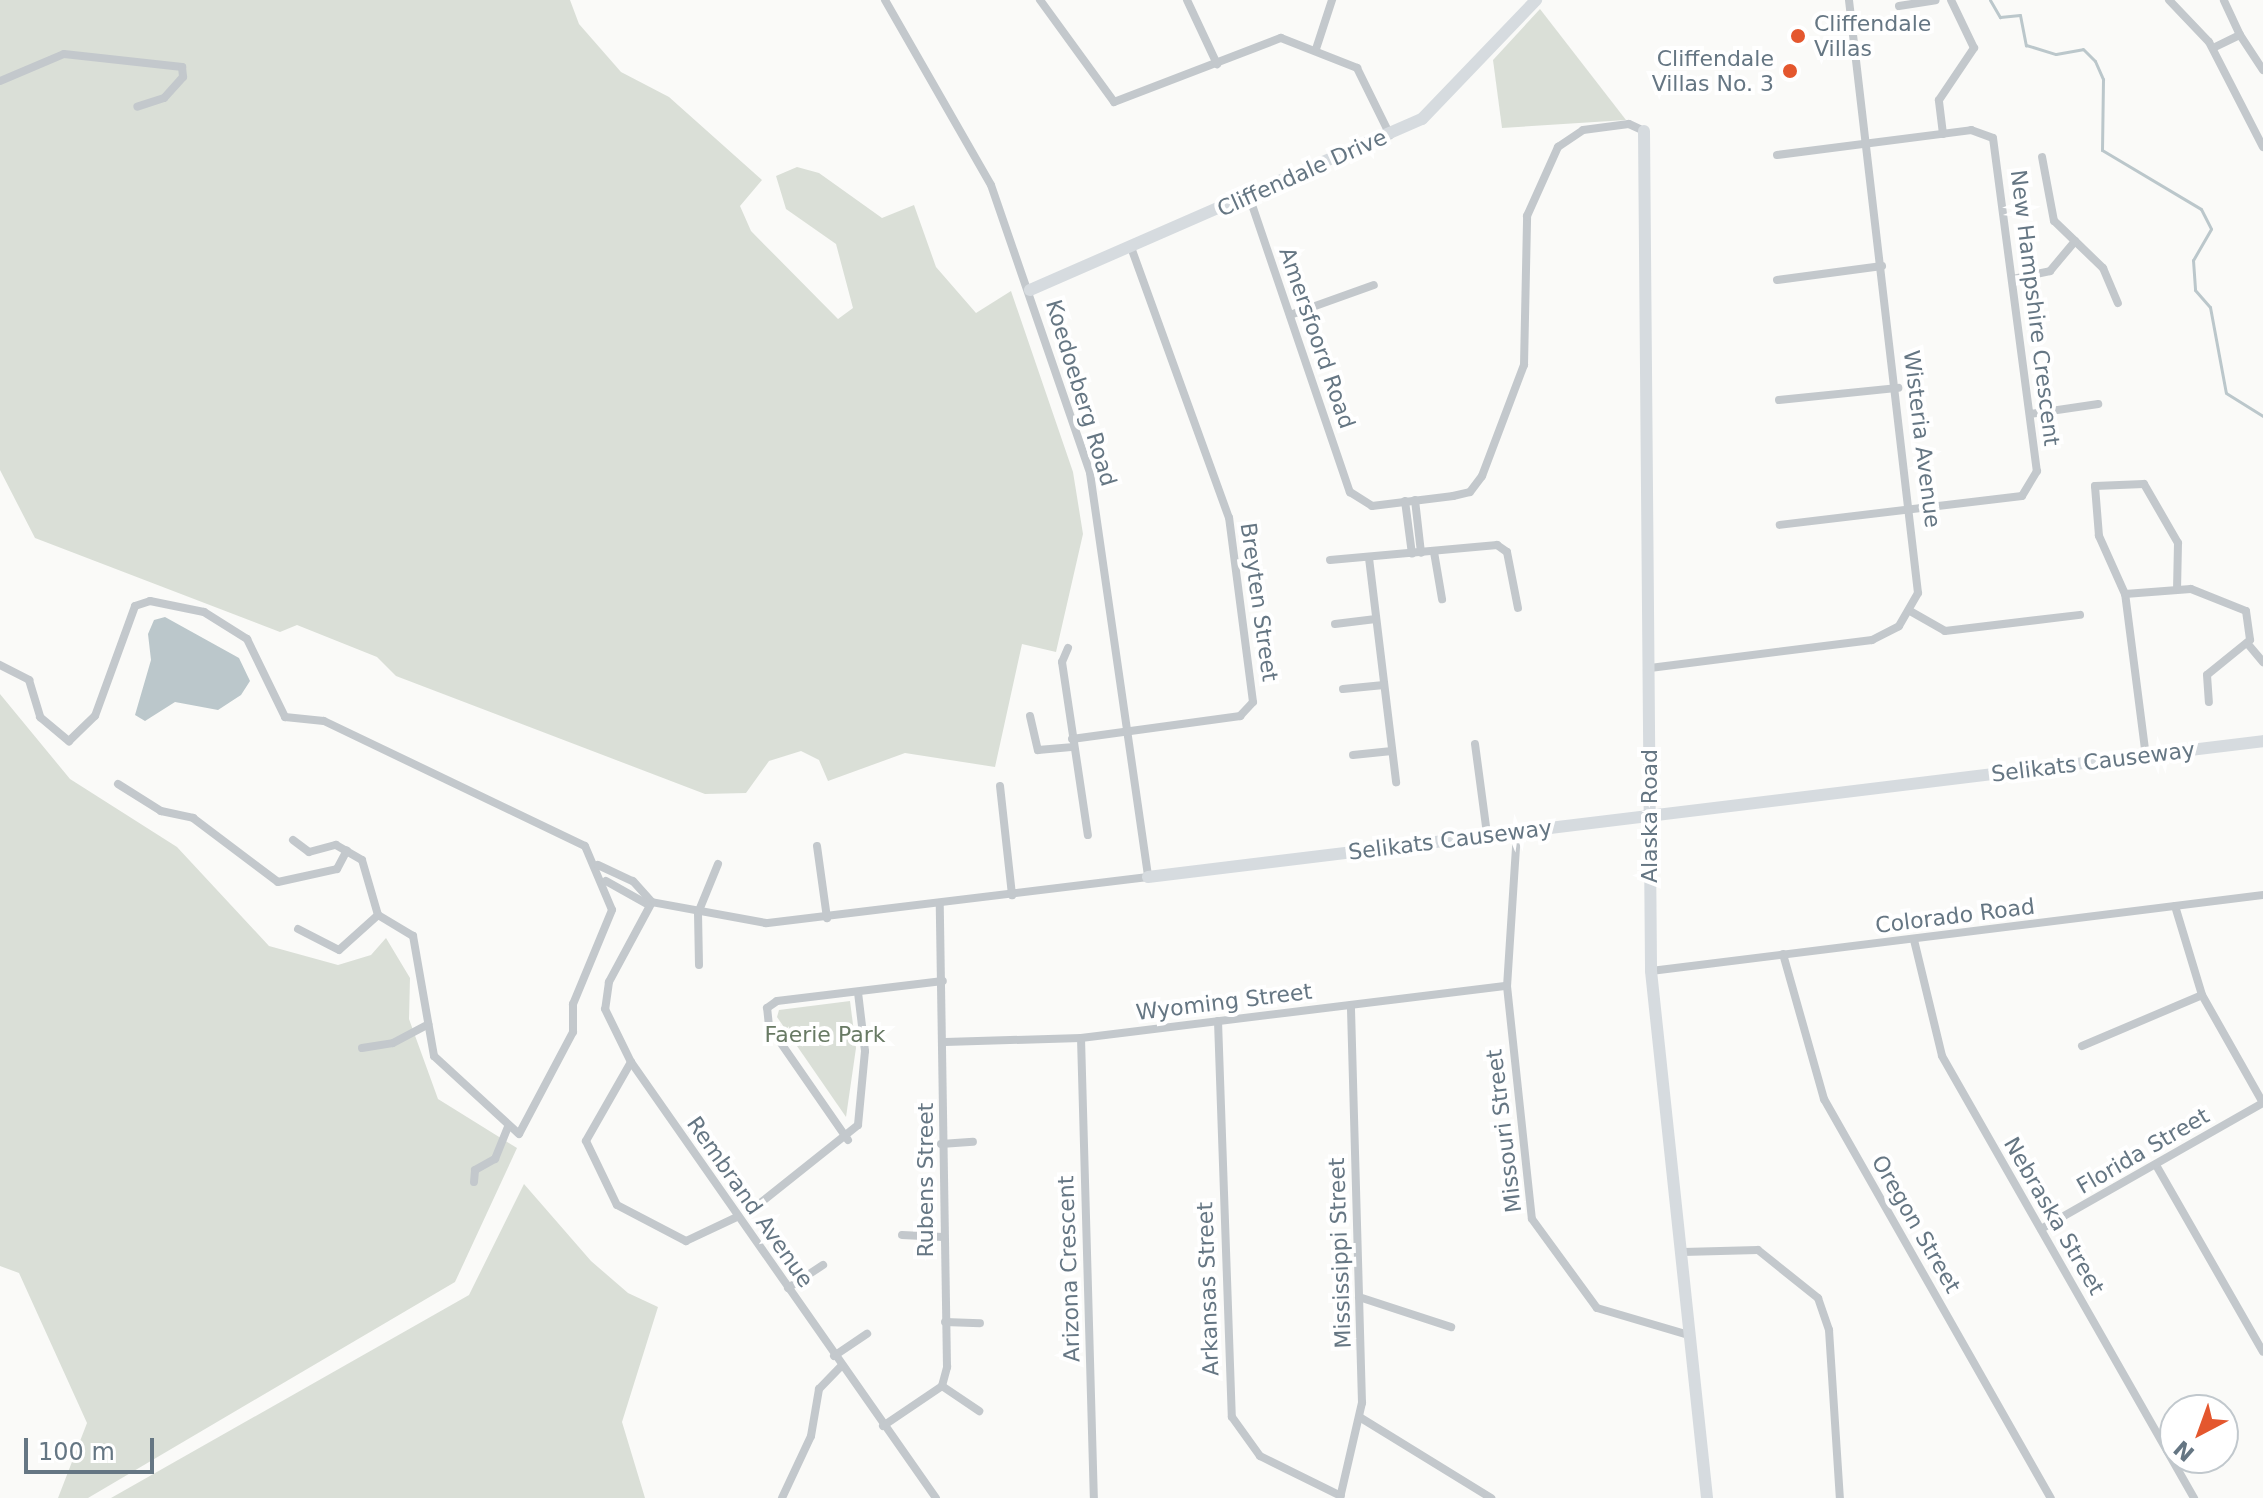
<!DOCTYPE html>
<style>
body{margin:0}
#map{position:relative;width:2263px;height:1498px;overflow:hidden;background:#fafaf8;font-family:"DejaVu Sans",sans-serif}
div>[style]{position:absolute}
[style*='--x']{left:calc(var(--x)*1px);top:calc(var(--y)*1px);width:calc(var(--w)*1px);rotate:calc(var(--a)*1deg)}
.green>*{inset:0;background:#dadfd7}
.water>*{inset:0;background:#bbc7cb}
.stream>*{height:3px;margin:-1.5px;padding:0 1.5px;transform-origin:1.5px;border-radius:1.5px;background:#bbc7cb}
.street>*{height:8px;margin:-4px;padding:0 4px;transform-origin:4px;border-radius:4px;background:#c3c8cc}
.secondary>*{height:12px;margin:-6px;padding:0 6px;transform-origin:6px;border-radius:6px;background:#d6dbdf}
.dots>*{width:22px;height:22px;translate:-50% -50%;box-sizing:border-box;border:4px solid #fff;border-radius:50%}
span{translate:-50% -50%;white-space:nowrap;text-align:center;line-height:1.15;-webkit-text-stroke:8px #fff;paint-order:stroke}
.poi-label{font-size:22px;color:#657683}
.left{translate:0 -50%;text-align:left}
.right{translate:-100% -50%;text-align:right}
.street-label{font-size:22px;color:#657683}
.park-label{font-size:22px;color:#687a64}
.north{position:absolute;left:2159px;top:1394px;width:80px;height:80px;box-sizing:border-box;background:#fff;border:2px solid #c1c8cd;border-radius:50%;rotate:221deg;font-size:22px;font-weight:700;line-height:32px;text-align:center;color:#657683}
.north::after{content:'';display:block;margin:auto;width:28px;height:36px;background:#e4572e;clip-path:polygon(50% 0,100% 100%,50% 72%,0 100%)}
.scale{position:absolute;left:24px;top:1438px;width:130px;height:36px;box-sizing:border-box;border:4px solid #657683;border-top:0;padding-left:10px;font-size:24px;line-height:28px;white-space:nowrap;color:#657683;-webkit-text-stroke:6px #fff;paint-order:stroke}
</style>
<div id="map">
<div class="green">
<i style="clip-path:polygon(0 0,570px 0,579px 24px,621px 72px,669px 97px,762px 180px,740px 206px,751px 231px,838px 319px,853px 308px,836px 244px,786px 209px,776px 176px,797px 167px,819px 173px,882px 218px,914px 205px,936px 267px,976px 313px,1011px 291px,1073px 472px,1083px 534px,1056px 652px,1022px 644px,995px 767px,905px 753px,828px 781px,819px 760px,801px 751px,769px 761px,746px 793px,705px 794px,396px 676px,377px 657px,297px 625px,280px 632px,35px 538px,0 470px)"></i>
<i style="clip-path:polygon(1540px 9px,1626px 120px,1502px 128px,1493px 60px)"></i>
<i style="clip-path:polygon(0 694px,70px 779px,177px 847px,269px 946px,338px 965px,371px 955px,386px 938px,410px 978px,409px 1019px,438px 1099px,517px 1148px,455px 1282px,88px 1498px,58px 1498px,87px 1423px,19px 1273px,0 1266px)"></i>
<i style="clip-path:polygon(850px 1001px,856px 1048px,846px 1117px,777px 1017px,779px 1010px)"></i>
<i style="clip-path:polygon(524px 1184px,591px 1261px,628px 1293px,658px 1307px,622px 1422px,645px 1498px,111px 1498px,469px 1295px)"></i>
</div>
<div class="water">
<i style="clip-path:polygon(165px 617px,239px 658px,250px 681px,241px 695px,218px 710px,175px 702px,145px 721px,135px 715px,151px 660px,148px 634px,154px 620px)"></i>
</div>
<div class="stream">
<i style="--x:1990;--y:0;--w:20;--a:60"></i>
<i style="--x:2000;--y:17;--w:20;--a:-6"></i>
<i style="--x:2020;--y:15;--w:31;--a:79"></i>
<i style="--x:2026;--y:45;--w:31;--a:17"></i>
<i style="--x:2056;--y:54;--w:27;--a:-10"></i>
<i style="--x:2083;--y:49;--w:17;--a:45"></i>
<i style="--x:2095;--y:61;--w:20;--a:66"></i>
<i style="--x:2103;--y:79;--w:71;--a:90.8"></i>
<i style="--x:2102;--y:150;--w:115;--a:30.8"></i>
<i style="--x:2201;--y:209;--w:22;--a:63"></i>
<i style="--x:2211;--y:229;--w:36;--a:120"></i>
<i style="--x:2193;--y:260;--w:30;--a:86"></i>
<i style="--x:2195;--y:290;--w:23;--a:49"></i>
<i style="--x:2210;--y:307;--w:87;--a:79.5"></i>
<i style="--x:2226;--y:393;--w:44;--a:31.9"></i>
</div>
<div class="street">
<i style="--x:885;--y:0;--w:213;--a:60.2"></i>
<i style="--x:991;--y:185;--w:305;--a:71"></i>
<i style="--x:1090;--y:473;--w:408;--a:81.8"></i>
<i style="--x:1148;--y:877;--w:385;--a:173.1"></i>
<i style="--x:766;--y:923;--w:116;--a:-169.6"></i>
<i style="--x:652;--y:902;--w:91;--a:118.3"></i>
<i style="--x:609;--y:982;--w:27;--a:98"></i>
<i style="--x:605;--y:1009;--w:59;--a:63.9"></i>
<i style="--x:631;--y:1062;--w:532;--a:55.03"></i>
<i style="--x:1040;--y:0;--w:126;--a:54"></i>
<i style="--x:1114;--y:102;--w:179;--a:-21"></i>
<i style="--x:1281;--y:38;--w:82;--a:21.5"></i>
<i style="--x:1357;--y:68;--w:75;--a:63.8"></i>
<i style="--x:1187;--y:0;--w:71;--a:64.9"></i>
<i style="--x:2169;--y:0;--w:58;--a:46.4"></i>
<i style="--x:2209;--y:42;--w:118;--a:62.8"></i>
<i style="--x:1899;--y:6;--w:37;--a:-9"></i>
<i style="--x:2240;--y:35;--w:42;--a:56.7"></i>
<i style="--x:2213;--y:48;--w:30;--a:-26"></i>
<i style="--x:2240;--y:35;--w:38;--a:-115"></i>
<i style="--x:1316;--y:49;--w:52;--a:-71.9"></i>
<i style="--x:0;--y:81;--w:69;--a:-22.9"></i>
<i style="--x:64;--y:54;--w:119;--a:6.3"></i>
<i style="--x:182;--y:67;--w:10;--a:84"></i>
<i style="--x:183;--y:77;--w:28;--a:132"></i>
<i style="--x:164;--y:98;--w:28;--a:162"></i>
<i style="--x:1943;--y:134;--w:34;--a:-97"></i>
<i style="--x:1939;--y:100;--w:63;--a:-56.1"></i>
<i style="--x:1974;--y:48;--w:53;--a:-115.6"></i>
<i style="--x:1777;--y:155;--w:196;--a:-7.3"></i>
<i style="--x:1971;--y:130;--w:23;--a:20"></i>
<i style="--x:1993;--y:138;--w:336;--a:82.5"></i>
<i style="--x:2037;--y:471;--w:29;--a:121"></i>
<i style="--x:2022;--y:496;--w:244;--a:173.2"></i>
<i style="--x:1249;--y:196;--w:313;--a:71.2"></i>
<i style="--x:1350;--y:492;--w:26;--a:32"></i>
<i style="--x:1372;--y:506;--w:82;--a:-7"></i>
<i style="--x:1453;--y:496;--w:17;--a:-13"></i>
<i style="--x:1470;--y:492;--w:20;--a:-53"></i>
<i style="--x:1482;--y:476;--w:119;--a:-69.3"></i>
<i style="--x:1524;--y:365;--w:149;--a:-88.8"></i>
<i style="--x:1527;--y:216;--w:76;--a:-65.8"></i>
<i style="--x:1558;--y:147;--w:30;--a:-34"></i>
<i style="--x:1583;--y:130;--w:46;--a:-7.4"></i>
<i style="--x:1629;--y:124;--w:17;--a:25"></i>
<i style="--x:2075;--y:241;--w:39;--a:44"></i>
<i style="--x:2103;--y:268;--w:38;--a:67"></i>
<i style="--x:2013;--y:279;--w:38;--a:-12"></i>
<i style="--x:2050;--y:271;--w:39;--a:-50"></i>
<i style="--x:2075;--y:241;--w:29;--a:-136"></i>
<i style="--x:2054;--y:221;--w:65;--a:-100.6"></i>
<i style="--x:1777;--y:280;--w:106;--a:-7.6"></i>
<i style="--x:1290;--y:315;--w:89;--a:-19.7"></i>
<i style="--x:1779;--y:400;--w:120;--a:-5.8"></i>
<i style="--x:2030;--y:414;--w:69;--a:-8.4"></i>
<i style="--x:1415;--y:500;--w:53;--a:83.5"></i>
<i style="--x:1405;--y:501;--w:53;--a:82.5"></i>
<i style="--x:1434;--y:552;--w:48;--a:80.3"></i>
<i style="--x:1369;--y:558;--w:226;--a:83.1"></i>
<i style="--x:1330;--y:560;--w:168;--a:-5.1"></i>
<i style="--x:1497;--y:545;--w:12;--a:35"></i>
<i style="--x:1507;--y:552;--w:57;--a:78.9"></i>
<i style="--x:2125;--y:594;--w:66;--a:-4.3"></i>
<i style="--x:2191;--y:589;--w:59;--a:21.8"></i>
<i style="--x:2246;--y:611;--w:29;--a:82"></i>
<i style="--x:2250;--y:640;--w:55;--a:140.9"></i>
<i style="--x:2207;--y:675;--w:27;--a:86"></i>
<i style="--x:1910;--y:611;--w:40;--a:29.7"></i>
<i style="--x:1945;--y:631;--w:136;--a:-6.8"></i>
<i style="--x:1335;--y:624;--w:41;--a:-7"></i>
<i style="--x:2247;--y:643;--w:25;--a:50"></i>
<i style="--x:1068;--y:648;--w:15;--a:113"></i>
<i style="--x:1062;--y:662;--w:175;--a:81.5"></i>
<i style="--x:0;--y:665;--w:33;--a:27"></i>
<i style="--x:29;--y:680;--w:39;--a:73"></i>
<i style="--x:40;--y:717;--w:38;--a:40"></i>
<i style="--x:69;--y:741;--w:36;--a:-44"></i>
<i style="--x:95;--y:716;--w:117;--a:-70"></i>
<i style="--x:135;--y:606;--w:16;--a:-18"></i>
<i style="--x:150;--y:601;--w:55;--a:11.5"></i>
<i style="--x:204;--y:612;--w:51;--a:32.1"></i>
<i style="--x:247;--y:639;--w:87;--a:64"></i>
<i style="--x:285;--y:717;--w:39;--a:6"></i>
<i style="--x:324;--y:721;--w:289;--a:25.6"></i>
<i style="--x:585;--y:846;--w:69;--a:67.1"></i>
<i style="--x:612;--y:910;--w:102;--a:112.5"></i>
<i style="--x:573;--y:1004;--w:28;--a:90"></i>
<i style="--x:573;--y:1032;--w:115;--a:117.9"></i>
<i style="--x:519;--y:1134;--w:115;--a:-137.5"></i>
<i style="--x:434;--y:1056;--w:122;--a:-99.9"></i>
<i style="--x:413;--y:936;--w:41;--a:-149"></i>
<i style="--x:378;--y:915;--w:52;--a:138.1"></i>
<i style="--x:339;--y:950;--w:46;--a:-152.9"></i>
<i style="--x:1650;--y:668;--w:224;--a:-7.2"></i>
<i style="--x:1872;--y:640;--w:30;--a:-27"></i>
<i style="--x:1899;--y:626;--w:38;--a:-60"></i>
<i style="--x:1918;--y:593;--w:597;--a:-96.64"></i>
<i style="--x:1343;--y:689;--w:41;--a:-5.6"></i>
<i style="--x:1030;--y:716;--w:35;--a:77"></i>
<i style="--x:1038;--y:750;--w:36;--a:-5"></i>
<i style="--x:1072;--y:739;--w:170;--a:-7.8"></i>
<i style="--x:1240;--y:716;--w:19;--a:-47"></i>
<i style="--x:1253;--y:702;--w:186;--a:-97.4"></i>
<i style="--x:1229;--y:518;--w:288;--a:-109.9"></i>
<i style="--x:1475;--y:744;--w:91;--a:82.4"></i>
<i style="--x:1353;--y:755;--w:39;--a:-6"></i>
<i style="--x:2146;--y:757;--w:164;--a:-97.3"></i>
<i style="--x:2125;--y:594;--w:64;--a:-114.1"></i>
<i style="--x:2099;--y:536;--w:50;--a:-94.6"></i>
<i style="--x:2095;--y:486;--w:49;--a:-2.3"></i>
<i style="--x:2144;--y:484;--w:68;--a:60"></i>
<i style="--x:2178;--y:543;--w:46;--a:91.2"></i>
<i style="--x:118;--y:784;--w:51;--a:32.1"></i>
<i style="--x:161;--y:811;--w:33;--a:12"></i>
<i style="--x:193;--y:818;--w:106;--a:37"></i>
<i style="--x:278;--y:882;--w:60;--a:-12.4"></i>
<i style="--x:337;--y:869;--w:21;--a:-62"></i>
<i style="--x:1000;--y:786;--w:110;--a:83.7"></i>
<i style="--x:1517;--y:832;--w:154;--a:93.7"></i>
<i style="--x:1507;--y:986;--w:234;--a:83.9"></i>
<i style="--x:1532;--y:1219;--w:110;--a:53.9"></i>
<i style="--x:1597;--y:1308;--w:96;--a:16.4"></i>
<i style="--x:293;--y:840;--w:20;--a:37"></i>
<i style="--x:309;--y:852;--w:28;--a:-15"></i>
<i style="--x:336;--y:845;--w:30;--a:30"></i>
<i style="--x:362;--y:860;--w:57;--a:73.8"></i>
<i style="--x:817;--y:846;--w:73;--a:82.1"></i>
<i style="--x:598;--y:865;--w:38;--a:25"></i>
<i style="--x:633;--y:881;--w:28;--a:48"></i>
<i style="--x:606;--y:881;--w:47;--a:29.3"></i>
<i style="--x:2175;--y:906;--w:93;--a:73.1"></i>
<i style="--x:2202;--y:995;--w:124;--a:60.5"></i>
<i style="--x:1914;--y:940;--w:119;--a:76.4"></i>
<i style="--x:1942;--y:1056;--w:509;--a:60.31"></i>
<i style="--x:1783;--y:954;--w:151;--a:74.2"></i>
<i style="--x:1824;--y:1099;--w:459;--a:60.4"></i>
<i style="--x:699;--y:965;--w:52;--a:-91.1"></i>
<i style="--x:698;--y:913;--w:53;--a:-67.8"></i>
<i style="--x:1651;--y:971;--w:617;--a:-7.08"></i>
<i style="--x:1218;--y:1021;--w:396;--a:88"></i>
<i style="--x:1232;--y:1417;--w:48;--a:54.3"></i>
<i style="--x:1260;--y:1456;--w:90;--a:26.3"></i>
<i style="--x:1081;--y:1038;--w:460;--a:88.4"></i>
<i style="--x:945;--y:1042;--w:136;--a:-1.7"></i>
<i style="--x:1081;--y:1038;--w:429;--a:-7"></i>
<i style="--x:2082;--y:1046;--w:130;--a:-23"></i>
<i style="--x:362;--y:1048;--w:31;--a:-9"></i>
<i style="--x:393;--y:1043;--w:40;--a:-28"></i>
<i style="--x:631;--y:1062;--w:91;--a:119.7"></i>
<i style="--x:586;--y:1141;--w:71;--a:64.2"></i>
<i style="--x:617;--y:1205;--w:78;--a:27.6"></i>
<i style="--x:686;--y:1241;--w:56;--a:-25.2"></i>
<i style="--x:848;--y:1140;--w:139;--a:-124.7"></i>
<i style="--x:769;--y:1026;--w:18;--a:-96"></i>
<i style="--x:767;--y:1008;--w:12;--a:-35"></i>
<i style="--x:777;--y:1001;--w:167;--a:-6.9"></i>
<i style="--x:941;--y:1144;--w:32;--a:-4"></i>
<i style="--x:2156;--y:1165;--w:215;--a:60.2"></i>
<i style="--x:474;--y:1182;--w:12;--a:-85"></i>
<i style="--x:475;--y:1170;--w:23;--a:-29"></i>
<i style="--x:495;--y:1159;--w:35;--a:-68"></i>
<i style="--x:754;--y:1208;--w:133;--a:-38.6"></i>
<i style="--x:858;--y:1125;--w:74;--a:-84.6"></i>
<i style="--x:865;--y:1051;--w:59;--a:-96.8"></i>
<i style="--x:2041;--y:1229;--w:255;--a:-29.6"></i>
<i style="--x:902;--y:1235;--w:41;--a:2.8"></i>
<i style="--x:1683;--y:1252;--w:75;--a:-1.5"></i>
<i style="--x:1758;--y:1250;--w:77;--a:38.7"></i>
<i style="--x:1818;--y:1298;--w:34;--a:71"></i>
<i style="--x:1829;--y:1330;--w:168;--a:86.3"></i>
<i style="--x:788;--y:1288;--w:42;--a:-33.3"></i>
<i style="--x:1359;--y:1297;--w:97;--a:18.1"></i>
<i style="--x:945;--y:1322;--w:35;--a:2"></i>
<i style="--x:834;--y:1356;--w:40;--a:-34"></i>
<i style="--x:942;--y:1386;--w:45;--a:34"></i>
<i style="--x:1361;--y:1418;--w:153;--a:31.6"></i>
<i style="--x:883;--y:1426;--w:71;--a:-34.1"></i>
<i style="--x:942;--y:1386;--w:20;--a:-75"></i>
<i style="--x:947;--y:1367;--w:464;--a:-90.9"></i>
<i style="--x:782;--y:1498;--w:68;--a:-64.9"></i>
<i style="--x:811;--y:1436;--w:48;--a:-80.3"></i>
<i style="--x:819;--y:1389;--w:32;--a:-46"></i>
<i style="--x:1340;--y:1498;--w:98;--a:-77"></i>
<i style="--x:1362;--y:1403;--w:398;--a:-91.6"></i>
</div>
<div class="secondary">
<i style="--x:1644;--y:131;--w:840;--a:89.52"></i>
<i style="--x:1651;--y:971;--w:530;--a:83.93"></i>
<i style="--x:1030;--y:290;--w:428;--a:-23.6"></i>
<i style="--x:1422;--y:119;--w:165;--a:-46.2"></i>
<i style="--x:1148;--y:877;--w:1123;--a:-6.95"></i>
</div>
<div class="dots">
<i style="left:1798px;top:36px;background:#e4572e"></i>
<i style="left:1790px;top:71px;background:#e4572e"></i>
</div>
<div class="poi-label">
<span class="left" style="left:1814px;top:36px">Cliffendale<br>Villas</span>
<span class="right" style="left:1774px;top:71px">Cliffendale<br>Villas No. 3</span>
</div>
<div class="street-label">
<span style="left:1302px;top:173px;rotate:-24deg">Cliffendale Drive</span>
<span style="left:2035px;top:308px;rotate:83deg">New Hampshire Crescent</span>
<span style="left:1317px;top:338px;rotate:71deg">Amersfoord Road</span>
<span style="left:1081px;top:393px;rotate:73deg">Koedoeberg Road</span>
<span style="left:1922px;top:439px;rotate:83deg">Wisteria Avenue</span>
<span style="left:1259px;top:602px;rotate:82deg">Breyten Street</span>
<span style="left:2093px;top:762px;rotate:-7deg">Selikats Causeway</span>
<span style="left:1650px;top:816px;rotate:-90deg">Alaska Road</span>
<span style="left:1450px;top:840px;rotate:-7deg">Selikats Causeway</span>
<span style="left:1955px;top:916px;rotate:-7deg">Colorado Road</span>
<span style="left:1224px;top:1002px;rotate:-7deg">Wyoming Street</span>
<span style="left:1504px;top:1131px;rotate:-97deg">Missouri Street</span>
<span style="left:2143px;top:1151px;rotate:-30deg">Florida Street</span>
<span style="left:926px;top:1180px;rotate:-90deg">Rubens Street</span>
<span style="left:750px;top:1202px;rotate:55deg">Rembrand Avenue</span>
<span style="left:2054px;top:1216px;rotate:60deg">Nebraska Street</span>
<span style="left:1916px;top:1224px;rotate:60deg">Oregon Street</span>
<span style="left:1340px;top:1253px;rotate:-92deg">Mississippi Street</span>
<span style="left:1069px;top:1269px;rotate:-92deg">Arizona Crescent</span>
<span style="left:1208px;top:1289px;rotate:-92deg">Arkansas Street</span>
</div>
<div class="park-label">
<span style="left:825px;top:1035px">Faerie Park</span>
</div>
<div class="north">N</div>
<div class="scale">100 m</div>
</div>
